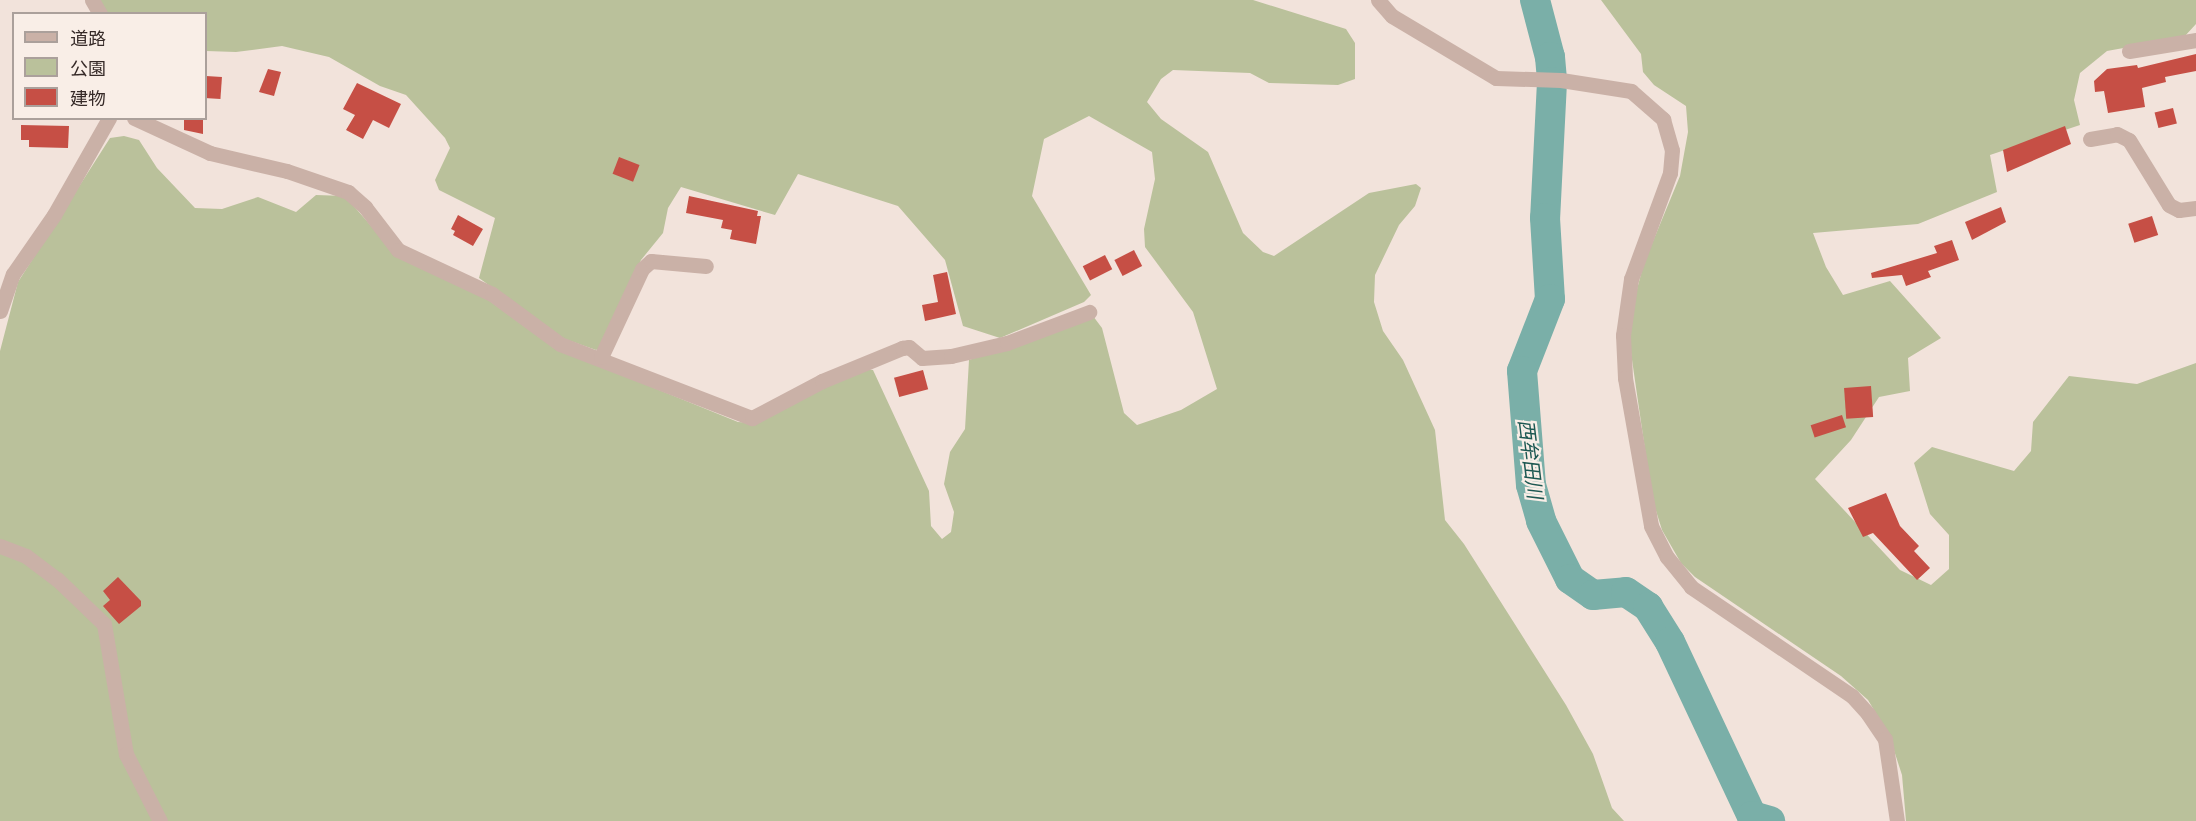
<!DOCTYPE html>
<meta charset="utf-8">
<style>
body{margin:0}
#map{position:relative;width:2196px;height:821px;overflow:hidden;background:#f2e3db;font-family:Barlow,"Noto Sans JP",sans-serif}
div>[style]{position:absolute}
[style*='--x']{left:calc(var(--x)*1px);top:calc(var(--y)*1px);width:calc(var(--w)*1px);rotate:calc(var(--a)*1deg)}
.green>*{inset:0;background:#bac19b}
.river>*{height:30px;margin:-15px;padding:0 15px;transform-origin:15px;border-radius:15px;background:#7aafa8}
.building>*{inset:0;background:#c64f45;transform-origin:0 0}
.minor>*{height:15px;margin:-7.5px;padding:0 7.5px;transform-origin:7.5px;border-radius:7.5px;background:#cab1a7}
span{translate:-50% -50%;white-space:nowrap;text-align:center;line-height:1.15;-webkit-text-stroke:4.5px #f9eee7;paint-order:stroke}
.water-label{font-size:20px;color:#1d5852;font-style:italic}
.legend{position:absolute;left:12px;top:12px;width:195px;height:108px;box-sizing:border-box;background:#f9eee7;border:2px solid #aba09b;margin:0;padding:8px 10px;list-style:none;font-size:18px;color:#362a28}
.legend li{display:flex;align-items:center;gap:12px;height:30px}
.legend b{width:30px;border:2px solid #aba09b}
</style>
<div id="map">
<div class="green">
<i style="clip-path:polygon(98px 0,1253px 0,1346px 29px,1355px 43px,1355px 79px,1338px 85px,1269px 83px,1250px 73px,1173px 70px,1161px 79px,1147px 102px,1161px 119px,1208px 152px,1243px 233px,1263px 252px,1274px 256px,1369px 193px,1416px 184px,1421px 188px,1415px 206px,1399px 225px,1375px 275px,1374px 302px,1383px 331px,1403px 360px,1435px 430px,1445px 520px,1464px 544px,1566px 705px,1593px 754px,1612px 808px,1624px 821px,0 821px,0 351px,18px 282px,110px 138px,124px 136px,139px 140px,157px 168px,195px 208px,222px 209px,258px 197px,296px 212px,316px 195px,345px 196px,399px 258px,487px 299px,553px 347px,738px 422px,754px 423px,859px 368px,873px 370px,929px 491px,931px 526px,942px 539px,951px 532px,954px 512px,944px 484px,950px 452px,965px 429px,969px 360px,1093px 316px,1102px 328px,1124px 413px,1137px 425px,1181px 410px,1217px 389px,1193px 312px,1145px 247px,1144px 229px,1155px 179px,1152px 152px,1089px 116px,1044px 139px,1032px 196px,1091px 295px,1084px 302px,1000px 338px,963px 326px,945px 260px,898px 206px,798px 174px,775px 215px,681px 187px,668px 208px,663px 233px,641px 260px,602px 347px,596px 350px,562px 338px,479px 278px,495px 218px,439px 190px,435px 180px,450px 148px,445px 138px,406px 95px,380px 86px,329px 57px,282px 46px,236px 52px,206px 51px,206px 14px,105px 13px)"></i>
<i style="clip-path:polygon(1601px 0,2196px 0,2196px 24px,2184px 37px,2107px 51px,2080px 73px,2074px 100px,2080px 125px,1990px 155px,1997px 192px,1918px 224px,1813px 233px,1826px 267px,1843px 295px,1890px 281px,1941px 338px,1908px 358px,1910px 391px,1879px 397px,1851px 440px,1815px 479px,1900px 570px,1931px 585px,1949px 569px,1949px 535px,1930px 514px,1914px 463px,1932px 447px,2014px 471px,2031px 451px,2033px 422px,2069px 376px,2137px 384px,2196px 363px,2196px 821px,1906px 821px,1902px 775px,1889px 735px,1868px 700px,1841px 676px,1695px 577px,1681px 563px,1662px 530px,1652px 498px,1630px 346px,1632px 308px,1644px 263px,1680px 176px,1688px 132px,1686px 106px,1654px 85px,1643px 72px,1641px 54px)"></i>
</div>
<div class="river">
<i style="--x:1535;--y:0;--w:59;--a:75.3"></i>
<i style="--x:1550;--y:57;--w:25;--a:85"></i>
<i style="--x:1552;--y:82;--w:136;--a:92.9"></i>
<i style="--x:1545;--y:218;--w:81;--a:86.5"></i>
<i style="--x:1550;--y:299;--w:77;--a:111.3"></i>
<i style="--x:1522;--y:371;--w:114;--a:85.5"></i>
<i style="--x:1531;--y:485;--w:37;--a:74"></i>
<i style="--x:1541;--y:521;--w:65;--a:63.4"></i>
<i style="--x:1570;--y:579;--w:28;--a:35"></i>
<i style="--x:1593;--y:595;--w:33;--a:-5"></i>
<i style="--x:1626;--y:592;--w:27;--a:34"></i>
<i style="--x:1648;--y:607;--w:41;--a:57.8"></i>
<i style="--x:1670;--y:642;--w:192;--a:64.8"></i>
<i style="--x:1752;--y:816;--w:19;--a:16"></i>
</div>
<div class="building">
<i style="clip-path:polygon(2196px 54px,2196px 71px,2165px 77px,2166px 82px,2142px 88px,2145px 107px,2108px 113px,2104px 91px,2095px 92px,2094px 81px,2107px 69px,2137px 65px,2138px 68px)"></i>
<i style="clip-path:polygon(268px 69px,281px 72px,274px 96px,259px 92px)"></i>
<i style="left:206px;top:76px;width:16px;height:22px;rotate:4deg"></i>
<i style="clip-path:polygon(357px 83px,401px 104px,389px 128px,373px 120px,363px 139px,346px 130px,355px 115px,343px 109px)"></i>
<i style="left:2173px;top:108px;width:16px;height:19px;rotate:76deg"></i>
<i style="clip-path:polygon(184px 118px,203px 118px,203px 134px,184px 130px)"></i>
<i style="clip-path:polygon(21px 125px,69px 126px,68px 148px,29px 147px,29px 140px,21px 140px)"></i>
<i style="clip-path:polygon(2065px 126px,2071px 144px,2007px 172px,2003px 150px)"></i>
<i style="left:619px;top:157px;width:22px;height:18px;rotate:21deg"></i>
<i style="clip-path:polygon(689px 196px,758px 211px,757px 216px,761px 216px,756px 244px,730px 239px,732px 230px,721px 228px,723px 220px,686px 213px)"></i>
<i style="clip-path:polygon(2001px 207px,2006px 222px,1972px 240px,1965px 222px)"></i>
<i style="clip-path:polygon(458px 215px,483px 229px,473px 246px,453px 235px,455px 231px,451px 229px)"></i>
<i style="left:2152px;top:216px;width:20px;height:25px;rotate:72deg"></i>
<i style="clip-path:polygon(1952px 240px,1959px 260px,1928px 271px,1931px 277px,1906px 286px,1902px 275px,1872px 278px,1871px 273px,1937px 253px,1934px 246px)"></i>
<i style="left:1134px;top:250px;width:18px;height:22px;rotate:63deg"></i>
<i style="left:1105px;top:255px;width:16px;height:25px;rotate:63deg"></i>
<i style="clip-path:polygon(947px 272px,956px 314px,925px 321px,922px 305px,938px 302px,933px 275px)"></i>
<i style="left:923px;top:370px;width:20px;height:30px;rotate:75deg"></i>
<i style="left:1871px;top:386px;width:31px;height:27px;rotate:86deg"></i>
<i style="left:1842px;top:415px;width:13px;height:33px;rotate:72deg"></i>
<i style="clip-path:polygon(1886px 493px,1900px 526px,1919px 546px,1914px 551px,1930px 568px,1917px 580px,1873px 533px,1863px 537px,1848px 508px)"></i>
<i style="clip-path:polygon(118px 577px,141px 601px,141px 606px,119px 624px,103px 606px,110px 600px,103px 591px)"></i>
</div>
<div class="minor">
<i style="--x:92;--y:0;--w:16;--a:60"></i>
<i style="--x:1378;--y:0;--w:21;--a:49"></i>
<i style="--x:1392;--y:16;--w:121;--a:30.8"></i>
<i style="--x:1496;--y:78;--w:65;--a:1.8"></i>
<i style="--x:1561;--y:80;--w:71;--a:8.9"></i>
<i style="--x:1631;--y:91;--w:43;--a:41.2"></i>
<i style="--x:1663;--y:119;--w:32;--a:74"></i>
<i style="--x:1672;--y:150;--w:23;--a:95"></i>
<i style="--x:1670;--y:173;--w:113;--a:110.2"></i>
<i style="--x:1631;--y:279;--w:57;--a:98.1"></i>
<i style="--x:1623;--y:335;--w:43;--a:87.3"></i>
<i style="--x:1625;--y:378;--w:150;--a:80"></i>
<i style="--x:1651;--y:526;--w:35;--a:63"></i>
<i style="--x:1667;--y:557;--w:38;--a:51"></i>
<i style="--x:1691;--y:587;--w:194;--a:34.1"></i>
<i style="--x:1852;--y:696;--w:24;--a:48"></i>
<i style="--x:1868;--y:714;--w:30;--a:56"></i>
<i style="--x:1885;--y:739;--w:83;--a:81.7"></i>
<i style="--x:2129;--y:51;--w:68;--a:-9.3"></i>
<i style="--x:134;--y:118;--w:84;--a:24.7"></i>
<i style="--x:210;--y:153;--w:79;--a:13.2"></i>
<i style="--x:287;--y:171;--w:65;--a:19"></i>
<i style="--x:348;--y:192;--w:23;--a:41"></i>
<i style="--x:365;--y:207;--w:54;--a:52.5"></i>
<i style="--x:398;--y:250;--w:104;--a:25.1"></i>
<i style="--x:492;--y:294;--w:84;--a:36.3"></i>
<i style="--x:560;--y:344;--w:206;--a:21.1"></i>
<i style="--x:752;--y:418;--w:79;--a:-27.9"></i>
<i style="--x:822;--y:381;--w:87;--a:-22.4"></i>
<i style="--x:902;--y:348;--w:7;--a:-8"></i>
<i style="--x:909;--y:347;--w:17;--a:40"></i>
<i style="--x:922;--y:358;--w:29;--a:-4"></i>
<i style="--x:951;--y:356;--w:57;--a:-13.1"></i>
<i style="--x:1007;--y:343;--w:88;--a:-20.7"></i>
<i style="--x:2090;--y:139;--w:27;--a:-10"></i>
<i style="--x:2117;--y:134;--w:13;--a:27"></i>
<i style="--x:2129;--y:140;--w:76;--a:58.4"></i>
<i style="--x:2169;--y:205;--w:11;--a:27"></i>
<i style="--x:2179;--y:210;--w:17;--a:-7"></i>
<i style="--x:0;--y:311;--w:39;--a:-71"></i>
<i style="--x:13;--y:274;--w:72;--a:-55.2"></i>
<i style="--x:54;--y:215;--w:112;--a:-60.4"></i>
<i style="--x:601;--y:357;--w:97;--a:-65"></i>
<i style="--x:642;--y:269;--w:12;--a:-42"></i>
<i style="--x:651;--y:261;--w:55;--a:5.2"></i>
<i style="--x:0;--y:546;--w:28;--a:21"></i>
<i style="--x:26;--y:556;--w:39;--a:37"></i>
<i style="--x:57;--y:579;--w:65;--a:43.8"></i>
<i style="--x:104;--y:624;--w:132;--a:80.4"></i>
<i style="--x:126;--y:754;--w:75;--a:63.1"></i>
</div>
<div class="water-label">
<span style="left:1531px;top:459px;rotate:83deg">西牟田川</span>
</div>
<ul class="legend">
<li><b style="height:8px;background:#cab1a7"></b>道路</li>
<li><b style="height:16px;background:#bac19b"></b>公園</li>
<li><b style="height:16px;background:#c64f45"></b>建物</li>
</ul>
</div>
